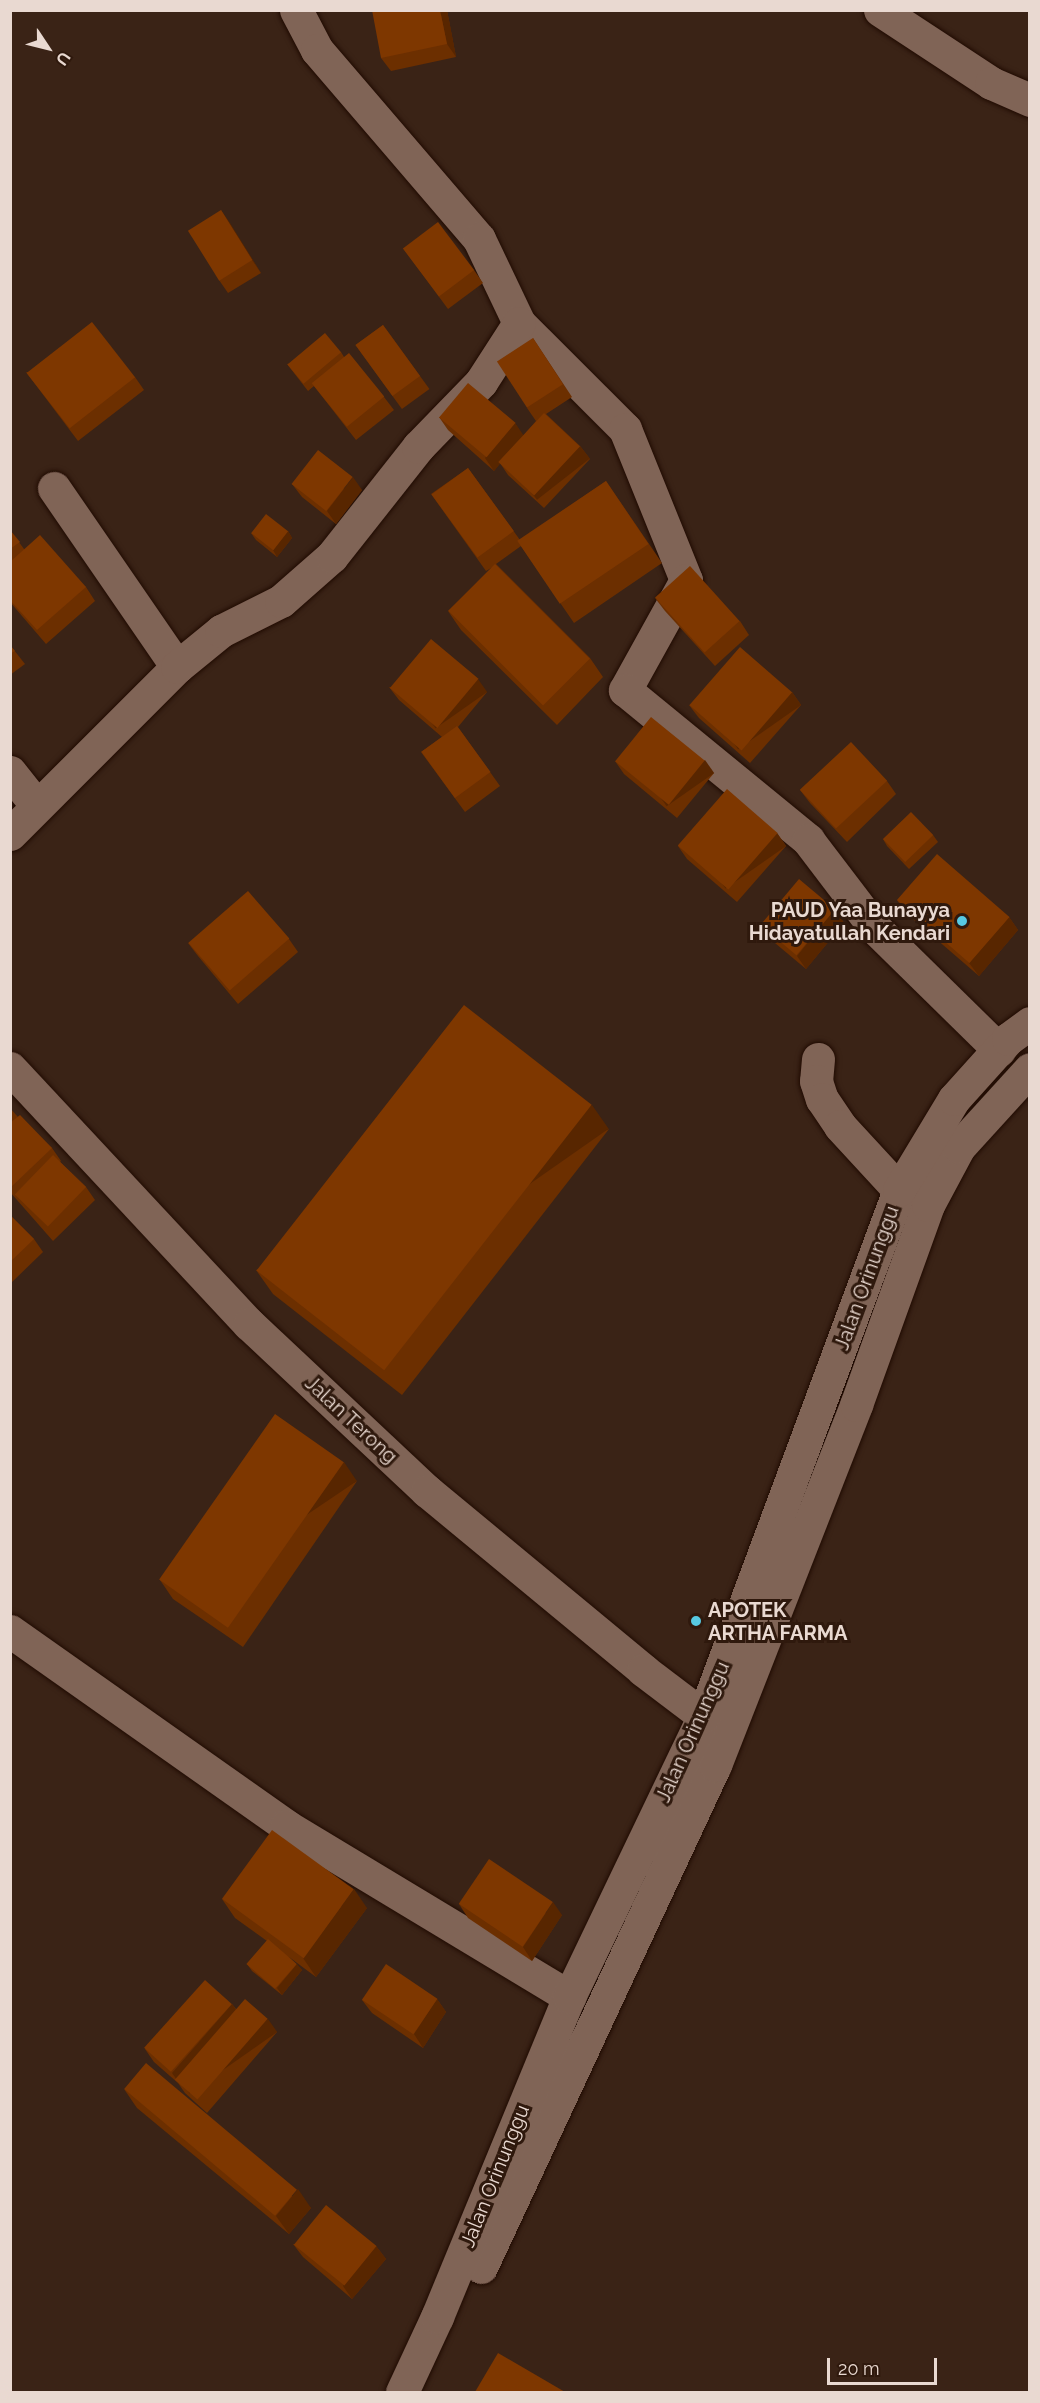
<!DOCTYPE html>
<style>
body{margin:0}
#map{position:relative;width:1040px;height:2403px;overflow:hidden;background:#3a2316;font-family:Raleway,sans-serif}
div>[style]{position:absolute}
[style*='--x']{left:calc(var(--x)*1px);top:calc(var(--y)*1px);width:calc(var(--w)*1px);rotate:calc(var(--a)*1deg)}
.roads{filter:drop-shadow(0 0 2px #200b02) drop-shadow(0 0 2px #200b02)}
.street>*{height:33px;margin:-16.5px;padding:0 16.5px;transform-origin:16.5px;border-radius:16.5px;background:#806456}
.secondary>*{height:33px;margin:-16.5px;padding:0 16.5px;transform-origin:16.5px;border-radius:16.5px;background:#806456}
.wall>*{inset:0;background:#6c2f00;transform-origin:0 0}
.shaded-wall>*{inset:0;background:#582600;transform-origin:0 0}
.building>*{inset:0;background:#7e3700;transform-origin:0 0}
.dots>*{width:16px;height:16px;translate:-50% -50%;box-sizing:border-box;border:3px solid #2f190d;border-radius:50%}
span{translate:-50% -50%;white-space:nowrap;text-align:center;line-height:1.15;-webkit-text-stroke:6px #2f190d;paint-order:stroke}
.poi-label{font-size:20px;color:#e9d9d1;font-weight:700}
.right{translate:-100% -50%;text-align:right}
.left{translate:0 -50%;text-align:left}
.street-label{font-size:20px;color:#e9d9d1}
.frame{position:absolute;inset:0;border:12px solid #e9d9d1;pointer-events:none}
.north{position:absolute;left:18px;top:18px;width:60px;height:60px;-webkit-text-stroke:4px #2f190d;paint-order:stroke;rotate:125deg;font-size:16px;font-weight:700;line-height:24px;text-align:center;color:#e9d9d1}
.north::after{content:'';display:block;margin:auto;width:21px;height:27px;background:#e9d9d1;clip-path:polygon(50% 0,100% 100%,50% 72%,0 100%)}
.scale{position:absolute;left:827px;top:2358px;width:110px;height:27px;box-sizing:border-box;border:3px solid #e9d9d1;border-top:0;padding-left:8px;font-size:18px;line-height:21px;white-space:nowrap;color:#e9d9d1;-webkit-text-stroke:4px #2f190d;paint-order:stroke}
</style>
<div id="map">
<div class="roads">
<div class="street">
<i style="--x:296;--y:10;--w:45;--a:62.3"></i>
<i style="--x:317;--y:50;--w:249;--a:49.4"></i>
<i style="--x:479;--y:239;--w:93;--a:64.5"></i>
<i style="--x:519;--y:323;--w:150;--a:45"></i>
<i style="--x:625;--y:429;--w:163;--a:68"></i>
<i style="--x:686;--y:580;--w:126;--a:119"></i>
<i style="--x:625;--y:690;--w:237;--a:39.3"></i>
<i style="--x:808;--y:840;--w:111;--a:52.7"></i>
<i style="--x:875;--y:928;--w:174;--a:44.5"></i>
<i style="--x:880;--y:10;--w:133;--a:33.3"></i>
<i style="--x:991;--y:83;--w:43;--a:23.6"></i>
<i style="--x:54;--y:488;--w:217;--a:55.5"></i>
<i style="--x:10;--y:772;--w:43;--a:51.5"></i>
<i style="--x:10;--y:834;--w:236;--a:-45"></i>
<i style="--x:177;--y:667;--w:57;--a:-39.3"></i>
<i style="--x:221;--y:631;--w:67;--a:-26.6"></i>
<i style="--x:281;--y:601;--w:68;--a:-41.4"></i>
<i style="--x:332;--y:556;--w:139;--a:-51.7"></i>
<i style="--x:418;--y:447;--w:91;--a:-45.9"></i>
<i style="--x:481;--y:382;--w:70;--a:-57.2"></i>
<i style="--x:818;--y:1059;--w:22;--a:95"></i>
<i style="--x:816;--y:1081;--w:19;--a:72"></i>
<i style="--x:822;--y:1099;--w:32;--a:56"></i>
<i style="--x:840;--y:1126;--w:87;--a:47.3"></i>
<i style="--x:10;--y:1068;--w:350;--a:47"></i>
<i style="--x:249;--y:1324;--w:244;--a:43.2"></i>
<i style="--x:427;--y:1491;--w:281;--a:39.6"></i>
<i style="--x:643;--y:1670;--w:104;--a:37.2"></i>
<i style="--x:10;--y:1631;--w:338;--a:35.2"></i>
<i style="--x:286;--y:1826;--w:331;--a:31.1"></i>
</div>
<div class="secondary">
<i style="--x:481;--y:2267;--w:554;--a:-65.01"></i>
<i style="--x:715;--y:1765;--w:387;--a:-68.6"></i>
<i style="--x:856;--y:1405;--w:213;--a:-70.2"></i>
<i style="--x:928;--y:1205;--w:66;--a:-61.9"></i>
<i style="--x:959;--y:1147;--w:105;--a:-47.7"></i>
<i style="--x:402;--y:2392;--w:83;--a:-65"></i>
<i style="--x:437;--y:2317;--w:346;--a:-67.6"></i>
<i style="--x:569;--y:1997;--w:310;--a:-64.4"></i>
<i style="--x:703;--y:1717;--w:562;--a:-69.6"></i>
<i style="--x:899;--y:1190;--w:106;--a:-58.9"></i>
<i style="--x:954;--y:1099;--w:81;--a:-48"></i>
<i style="--x:1008;--y:1039;--w:27;--a:-36"></i>
</div>
</div>
<div class="wall">
<i style="clip-path:polygon(447px 10px,456px 57px,391px 71px,381px 58px)"></i>
<i style="clip-path:polygon(221px 210px,261px 273px,228px 293px,219px 280px)"></i>
<i style="clip-path:polygon(403px 248px,474px 270px,483px 283px,448px 309px)"></i>
<i style="left:383px;top:325px;width:79px;height:34px;rotate:54deg"></i>
<i style="clip-path:polygon(533px 338px,572px 397px,546px 414px,580px 446px,590px 459px,544px 508px,508px 475px,500px 463px,494px 471px,448px 430px,439px 417px,515px 423px,523px 436px,536px 421px,527px 408px)"></i>
<i style="clip-path:polygon(341px 352px,344px 357px,384px 397px,394px 410px,356px 440px,314px 386px,308px 391px,287px 364px)"></i>
<i style="clip-path:polygon(26px 372px,135px 377px,144px 390px,78px 441px)"></i>
<i style="clip-path:polygon(468px 468px,520px 540px,606px 481px,662px 563px,574px 623px,521px 546px,496px 564px,590px 658px,603px 677px,557px 725px,461px 630px,448px 611px,493px 567px,486px 571px,431px 494px)"></i>
<i style="clip-path:polygon(292px 484px,362px 490px,336px 524px,302px 497px)"></i>
<i style="clip-path:polygon(10px 530px,24px 549px,86px 587px,95px 601px,46px 644px,10px 602px)"></i>
<i style="clip-path:polygon(288px 531px,292px 538px,277px 557px,256px 540px,251px 533px)"></i>
<i style="clip-path:polygon(655px 598px,740px 621px,749px 635px,715px 666px,665px 611px)"></i>
<i style="clip-path:polygon(10px 645px,25px 664px,10px 675px)"></i>
<i style="clip-path:polygon(389px 687px,487px 692px,458px 727px,500px 786px,465px 812px,421px 752px,442px 737px,399px 700px)"></i>
<i style="clip-path:polygon(792px 692px,801px 705px,750px 763px,699px 718px,689px 705px)"></i>
<i style="clip-path:polygon(615px 761px,714px 773px,677px 818px,624px 774px)"></i>
<i style="clip-path:polygon(887px 781px,896px 794px,847px 842px,810px 803px,800px 790px)"></i>
<i style="clip-path:polygon(777px 833px,786px 846px,737px 902px,687px 859px,678px 846px)"></i>
<i style="clip-path:polygon(933px 835px,938px 842px,909px 869px,887px 846px,883px 839px)"></i>
<i style="clip-path:polygon(897px 900px,1009px 917px,1018px 930px,979px 976px,906px 913px)"></i>
<i style="clip-path:polygon(835px 909px,844px 923px,806px 969px,769px 938px,760px 925px)"></i>
<i style="clip-path:polygon(289px 939px,298px 952px,238px 1004px,198px 956px,188px 943px)"></i>
<i style="clip-path:polygon(10px 1108px,18px 1117px,52px 1148px,61px 1161px,60px 1162px,86px 1187px,95px 1200px,53px 1241px,10px 1192px)"></i>
<i style="clip-path:polygon(609px 1129px,402px 1395px,273px 1294px,256px 1270px)"></i>
<i style="clip-path:polygon(10px 1215px,34px 1239px,43px 1252px,10px 1284px)"></i>
<i style="clip-path:polygon(357px 1481px,243px 1647px,173px 1599px,160px 1580px)"></i>
<i style="clip-path:polygon(222px 1899px,367px 1908px,316px 1977px,289px 1957px,302px 1970px,282px 1995px,252px 1971px,247px 1964px,267px 1941px,235px 1918px)"></i>
<i style="clip-path:polygon(459px 1904px,562px 1915px,532px 1961px,468px 1918px)"></i>
<i style="clip-path:polygon(437px 1999px,446px 2012px,423px 2048px,372px 2013px,362px 2000px)"></i>
<i style="clip-path:polygon(232px 2004px,236px 2009px,277px 2032px,207px 2113px,185px 2093px,178px 2083px,154px 2062px,145px 2049px)"></i>
<i style="clip-path:polygon(124px 2089px,311px 2208px,289px 2234px,137px 2108px)"></i>
<i style="clip-path:polygon(293px 2244px,376px 2246px,386px 2259px,352px 2299px,303px 2257px)"></i>
</div>
<div class="shaded-wall">
<i style="clip-path:polygon(440px 10px,447px 10px,456px 57px,447px 44px)"></i>
<i style="clip-path:polygon(221px 210px,230px 223px,261px 273px,252px 260px)"></i>
<i style="clip-path:polygon(515px 423px,524px 436px,494px 471px,485px 458px)"></i>
<i style="left:580px;top:446px;width:16px;height:67px;rotate:52deg"></i>
<i style="clip-path:polygon(353px 477px,362px 490px,336px 524px,327px 511px)"></i>
<i style="clip-path:polygon(288px 531px,292px 538px,277px 557px,273px 550px)"></i>
<i style="left:478px;top:679px;width:16px;height:63px;rotate:55deg"></i>
<i style="left:792px;top:692px;width:16px;height:77px;rotate:55deg"></i>
<i style="left:705px;top:760px;width:16px;height:58px;rotate:55deg"></i>
<i style="left:777px;top:833px;width:16px;height:74px;rotate:55deg"></i>
<i style="clip-path:polygon(835px 909px,844px 923px,806px 969px,797px 956px)"></i>
<i style="clip-path:polygon(1009px 917px,1018px 930px,979px 976px,969px 963px)"></i>
<i style="left:592px;top:1105px;width:29px;height:337px;rotate:55deg"></i>
<i style="left:344px;top:1462px;width:23px;height:201px;rotate:56deg"></i>
<i style="clip-path:polygon(354px 1889px,367px 1908px,316px 1977px,303px 1958px)"></i>
<i style="clip-path:polygon(553px 1902px,562px 1915px,532px 1961px,523px 1947px)"></i>
<i style="clip-path:polygon(297px 1964px,302px 1970px,282px 1995px,277px 1988px)"></i>
<i style="clip-path:polygon(437px 1999px,446px 2012px,423px 2048px,414px 2034px)"></i>
<i style="clip-path:polygon(232px 2004px,241px 2017px,179px 2083px,172px 2073px)"></i>
<i style="left:268px;top:2019px;width:16px;height:107px;rotate:55deg"></i>
<i style="clip-path:polygon(298px 2189px,311px 2208px,289px 2234px,276px 2216px)"></i>
<i style="clip-path:polygon(376px 2246px,386px 2259px,352px 2299px,343px 2286px)"></i>
</div>
<div class="building">
<i style="clip-path:polygon(372px 10px,440px 10px,447px 44px,381px 58px)"></i>
<i style="left:221px;top:210px;width:59px;height:39px;rotate:58deg"></i>
<i style="left:438px;top:222px;width:60px;height:44px;rotate:53deg"></i>
<i style="left:92px;top:322px;width:70px;height:83px;rotate:52deg"></i>
<i style="left:383px;top:325px;width:63px;height:34px;rotate:54deg"></i>
<i style="left:325px;top:333px;width:25px;height:49px;rotate:50deg"></i>
<i style="left:533px;top:338px;width:55px;height:43px;rotate:57deg"></i>
<i style="left:349px;top:353px;width:56px;height:48px;rotate:51deg"></i>
<i style="left:468px;top:383px;width:62px;height:45px;rotate:40deg"></i>
<i style="left:544px;top:413px;width:49px;height:67px;rotate:43deg"></i>
<i style="left:318px;top:450px;width:44px;height:43px;rotate:38deg"></i>
<i style="left:468px;top:468px;width:78px;height:45px;rotate:54deg"></i>
<i style="left:606px;top:481px;width:76px;height:107px;rotate:56deg"></i>
<i style="left:266px;top:514px;width:28px;height:24px;rotate:38deg"></i>
<i style="clip-path:polygon(10px 530px,20px 542px,10px 549px)"></i>
<i style="clip-path:polygon(40px 535px,86px 587px,37px 630px,10px 600px,10px 562px)"></i>
<i style="left:495px;top:564px;width:134px;height:66px;rotate:45deg"></i>
<i style="left:690px;top:566px;width:74px;height:47px;rotate:48deg"></i>
<i style="left:431px;top:639px;width:62px;height:64px;rotate:40deg"></i>
<i style="clip-path:polygon(10px 645px,15px 651px,10px 654px)"></i>
<i style="left:740px;top:647px;width:69px;height:77px;rotate:41deg"></i>
<i style="left:651px;top:717px;width:69px;height:57px;rotate:39deg"></i>
<i style="left:457px;top:726px;width:57px;height:44px;rotate:54deg"></i>
<i style="left:851px;top:742px;width:53px;height:70px;rotate:47deg"></i>
<i style="left:727px;top:789px;width:67px;height:75px;rotate:41deg"></i>
<i style="left:911px;top:812px;width:32px;height:39px;rotate:46deg"></i>
<i style="left:937px;top:854px;width:96px;height:61px;rotate:41deg"></i>
<i style="left:799px;top:879px;width:47px;height:60px;rotate:40deg"></i>
<i style="left:248px;top:891px;width:63px;height:79px;rotate:49deg"></i>
<i style="left:464px;top:1005px;width:162px;height:337px;rotate:38deg"></i>
<i style="clip-path:polygon(20px 1115px,52px 1148px,10px 1188px,10px 1123px)"></i>
<i style="left:53px;top:1155px;width:46px;height:55px;rotate:44deg"></i>
<i style="clip-path:polygon(10px 1215px,34px 1239px,10px 1262px)"></i>
<i style="left:275px;top:1414px;width:84px;height:202px;rotate:35deg"></i>
<i style="left:272px;top:1830px;width:101px;height:85px;rotate:36deg"></i>
<i style="left:489px;top:1859px;width:77px;height:54px;rotate:34deg"></i>
<i style="left:268px;top:1939px;width:38px;height:33px;rotate:41deg"></i>
<i style="left:386px;top:1964px;width:62px;height:43px;rotate:34deg"></i>
<i style="left:205px;top:1980px;width:36px;height:91px;rotate:42deg"></i>
<i style="left:245px;top:1999px;width:30px;height:107px;rotate:41deg"></i>
<i style="left:146px;top:2063px;width:197px;height:34px;rotate:40deg"></i>
<i style="left:326px;top:2205px;width:65px;height:51px;rotate:39deg"></i>
<i style="clip-path:polygon(498px 2353px,565px 2392px,475px 2392px)"></i>
</div>
<div class="dots">
<i style="left:962px;top:921px;background:#57c9e2"></i>
<i style="left:696px;top:1621px;background:#57c9e2"></i>
</div>
<div class="poi-label">
<span class="right" style="left:950px;top:922px">PAUD Yaa Bunayya<br>Hidayatullah Kendari</span>
<span class="left" style="left:708px;top:1622px">APOTEK<br>ARTHA FARMA</span>
</div>
<div class="street-label">
<span style="left:867px;top:1278px;rotate:-70deg">Jalan Orinunggu</span>
<span style="left:351px;top:1420px;rotate:43deg">Jalan Terong</span>
<span style="left:693px;top:1732px;rotate:-66deg">Jalan Orinunggu</span>
<span style="left:495px;top:2176px;rotate:-68deg">Jalan Orinunggu</span>
</div>
<div class="frame"></div>
<div class="north">U</div>
<div class="scale">20 m</div>
</div>
